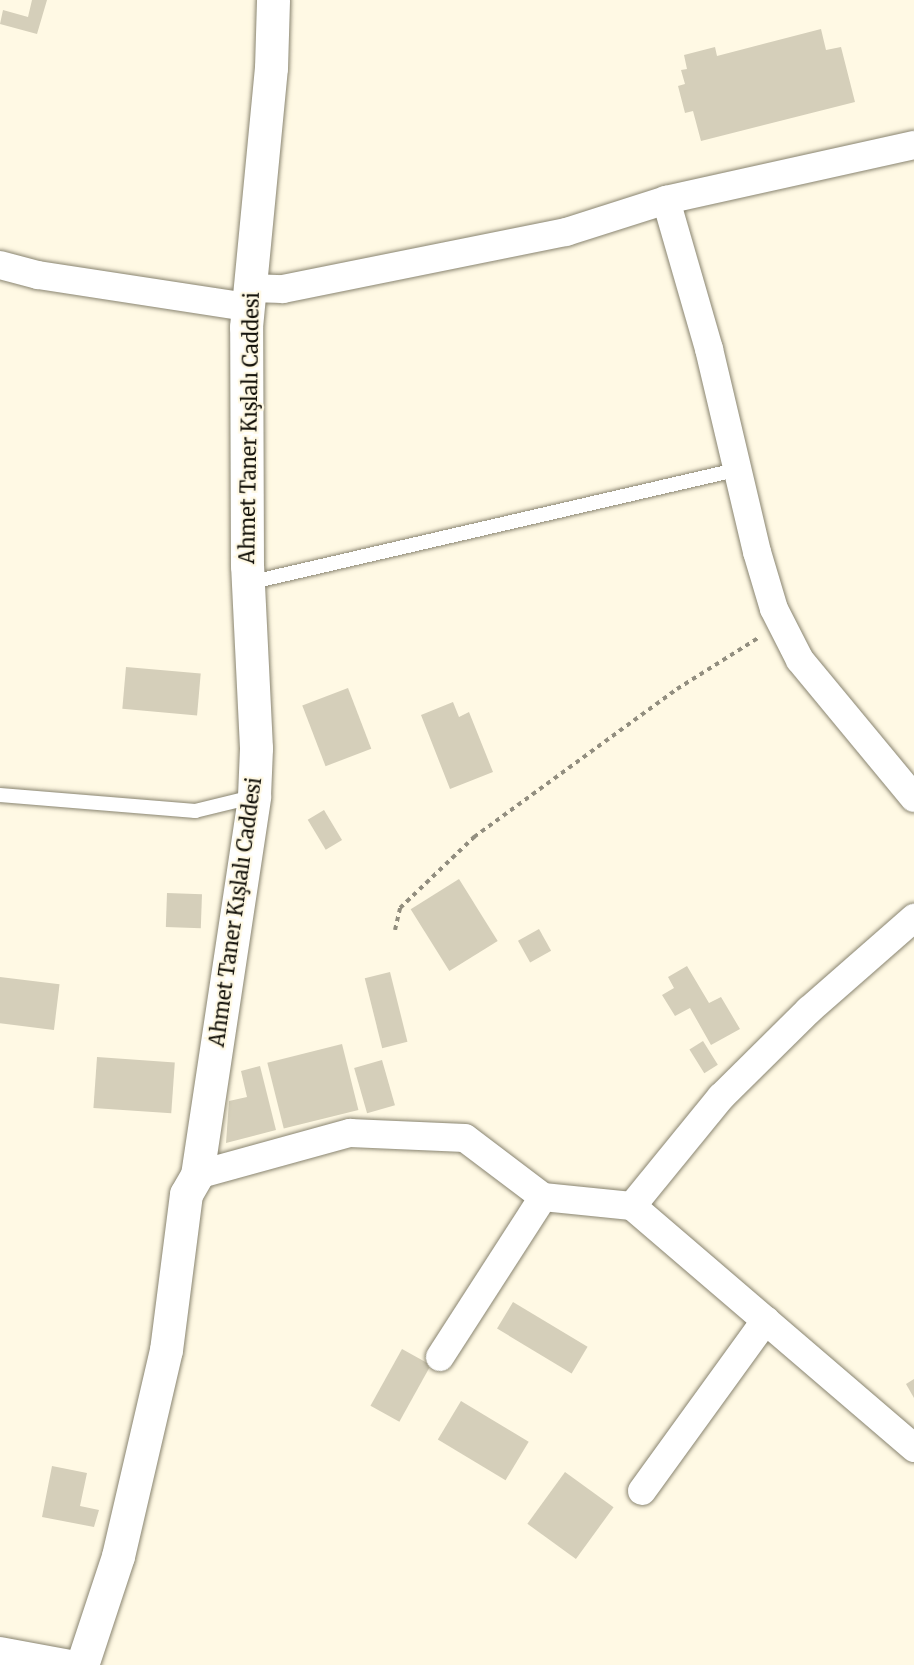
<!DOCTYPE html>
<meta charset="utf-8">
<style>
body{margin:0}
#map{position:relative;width:914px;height:1665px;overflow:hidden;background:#fff9e4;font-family:Merriweather,serif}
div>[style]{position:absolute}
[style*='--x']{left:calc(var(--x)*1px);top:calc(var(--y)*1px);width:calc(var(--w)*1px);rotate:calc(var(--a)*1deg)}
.building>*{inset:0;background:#d5cfba;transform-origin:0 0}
.path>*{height:4px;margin-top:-2px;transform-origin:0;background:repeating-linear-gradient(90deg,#928e7f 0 4.5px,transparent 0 9px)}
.roads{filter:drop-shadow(0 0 2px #898470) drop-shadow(0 0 2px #898470)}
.lane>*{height:14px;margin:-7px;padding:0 7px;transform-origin:7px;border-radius:7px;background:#fff}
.street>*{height:28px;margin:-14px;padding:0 14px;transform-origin:14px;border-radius:14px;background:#fff}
.secondary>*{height:33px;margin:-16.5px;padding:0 16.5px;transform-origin:16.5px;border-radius:16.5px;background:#fff}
span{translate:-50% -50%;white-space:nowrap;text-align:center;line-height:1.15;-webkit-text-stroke:4.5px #fff9e4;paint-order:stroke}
.street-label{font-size:20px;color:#121009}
</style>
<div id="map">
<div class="building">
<i style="clip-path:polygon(32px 0,47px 0,37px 34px,0 24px,3px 10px,28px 17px)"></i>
<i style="clip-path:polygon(821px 29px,826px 50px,841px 47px,855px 102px,701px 141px,693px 111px,685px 113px,678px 86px,685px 84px,681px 70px,687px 69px,684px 55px,715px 47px,717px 56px)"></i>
<i style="left:126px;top:667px;width:75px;height:42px;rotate:5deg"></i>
<i style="left:348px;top:688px;width:65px;height:49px;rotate:69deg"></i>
<i style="clip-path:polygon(453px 702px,459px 717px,469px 712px,493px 772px,450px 789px,421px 715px)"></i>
<i style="left:324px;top:810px;width:35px;height:19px;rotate:59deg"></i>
<i style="left:459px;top:879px;width:73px;height:57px;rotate:58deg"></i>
<i style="left:167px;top:893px;width:35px;height:34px;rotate:2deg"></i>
<i style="left:539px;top:929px;width:25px;height:24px;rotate:61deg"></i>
<i style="clip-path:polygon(687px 966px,709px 1003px,721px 997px,740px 1029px,711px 1045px,690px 1008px,675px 1016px,662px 995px,674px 988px,668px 977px)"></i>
<i style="left:390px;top:972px;width:72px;height:26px;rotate:76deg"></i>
<i style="left:0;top:977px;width:60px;height:46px;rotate:7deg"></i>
<i style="left:703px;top:1041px;width:28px;height:16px;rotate:58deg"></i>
<i style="left:342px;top:1044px;width:68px;height:77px;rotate:76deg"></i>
<i style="left:97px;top:1057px;width:78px;height:51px;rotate:4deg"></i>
<i style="left:382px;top:1060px;width:47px;height:29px;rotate:74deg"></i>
<i style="clip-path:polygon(260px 1066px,276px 1130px,226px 1143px,229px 1101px,247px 1097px,241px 1071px)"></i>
<i style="left:513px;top:1302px;width:87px;height:31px;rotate:31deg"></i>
<i style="left:402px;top:1349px;width:33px;height:65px;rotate:29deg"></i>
<i style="clip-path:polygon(914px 1379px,914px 1398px,906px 1384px)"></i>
<i style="left:461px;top:1401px;width:79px;height:45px;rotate:31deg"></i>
<i style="clip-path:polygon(52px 1466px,87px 1473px,80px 1506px,99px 1510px,94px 1527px,42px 1517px)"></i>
<i style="left:565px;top:1472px;width:60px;height:64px;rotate:36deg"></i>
</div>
<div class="path">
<i style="--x:395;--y:930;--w:23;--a:-77"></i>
<i style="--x:400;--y:908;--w:103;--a:-43.8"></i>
<i style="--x:474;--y:837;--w:251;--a:-36.1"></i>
<i style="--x:677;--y:689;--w:96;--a:-32.2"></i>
</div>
<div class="roads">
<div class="lane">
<i style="--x:248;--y:583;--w:505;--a:-13.05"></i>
<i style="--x:0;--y:795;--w:196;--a:4.7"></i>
<i style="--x:195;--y:811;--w:59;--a:-13.8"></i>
</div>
<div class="street">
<i style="--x:666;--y:200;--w:155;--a:73.9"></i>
<i style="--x:709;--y:349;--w:209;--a:76.7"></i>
<i style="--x:757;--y:552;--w:59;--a:73.4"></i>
<i style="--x:774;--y:609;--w:57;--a:63"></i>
<i style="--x:800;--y:660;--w:179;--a:50.4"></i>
<i style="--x:0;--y:265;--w:39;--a:15"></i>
<i style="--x:38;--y:275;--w:212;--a:8.7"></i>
<i style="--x:251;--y:288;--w:32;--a:2"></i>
<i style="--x:283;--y:289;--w:289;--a:-11.4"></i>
<i style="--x:566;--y:232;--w:105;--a:-17.7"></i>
<i style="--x:666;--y:200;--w:254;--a:-12.5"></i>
<i style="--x:197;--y:1175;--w:159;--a:-15.4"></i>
<i style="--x:350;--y:1133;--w:115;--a:2.5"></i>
<i style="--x:465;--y:1138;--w:98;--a:37.1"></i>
<i style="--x:543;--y:1197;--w:89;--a:5.8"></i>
<i style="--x:632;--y:1206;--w:372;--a:40.6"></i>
<i style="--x:632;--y:1206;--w:141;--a:-50.8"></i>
<i style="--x:721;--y:1097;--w:124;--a:-44.7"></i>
<i style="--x:809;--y:1010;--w:140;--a:-41.2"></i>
<i style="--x:440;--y:1357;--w:190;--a:-57.2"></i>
<i style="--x:642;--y:1491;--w:211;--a:-54.1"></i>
<i style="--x:0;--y:1651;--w:77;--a:10.4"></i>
</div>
<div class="secondary">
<i style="--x:82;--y:1665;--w:115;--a:-71.7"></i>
<i style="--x:118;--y:1556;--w:212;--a:-76.9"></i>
<i style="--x:166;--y:1350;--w:157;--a:-82.7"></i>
<i style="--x:186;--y:1194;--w:22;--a:-60"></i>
<i style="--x:197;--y:1175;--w:383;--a:-81.4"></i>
<i style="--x:254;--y:796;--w:48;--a:-87.6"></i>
<i style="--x:256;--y:748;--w:182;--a:-92.8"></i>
<i style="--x:247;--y:566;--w:239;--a:-90.2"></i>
<i style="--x:246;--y:327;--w:260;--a:-84.5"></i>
<i style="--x:271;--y:68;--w:68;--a:-88.3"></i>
</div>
</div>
<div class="street-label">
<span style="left:249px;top:428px;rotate:-89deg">Ahmet Taner Kışlalı Caddesi</span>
<span style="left:235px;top:912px;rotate:-82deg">Ahmet Taner Kışlalı Caddesi</span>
</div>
</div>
